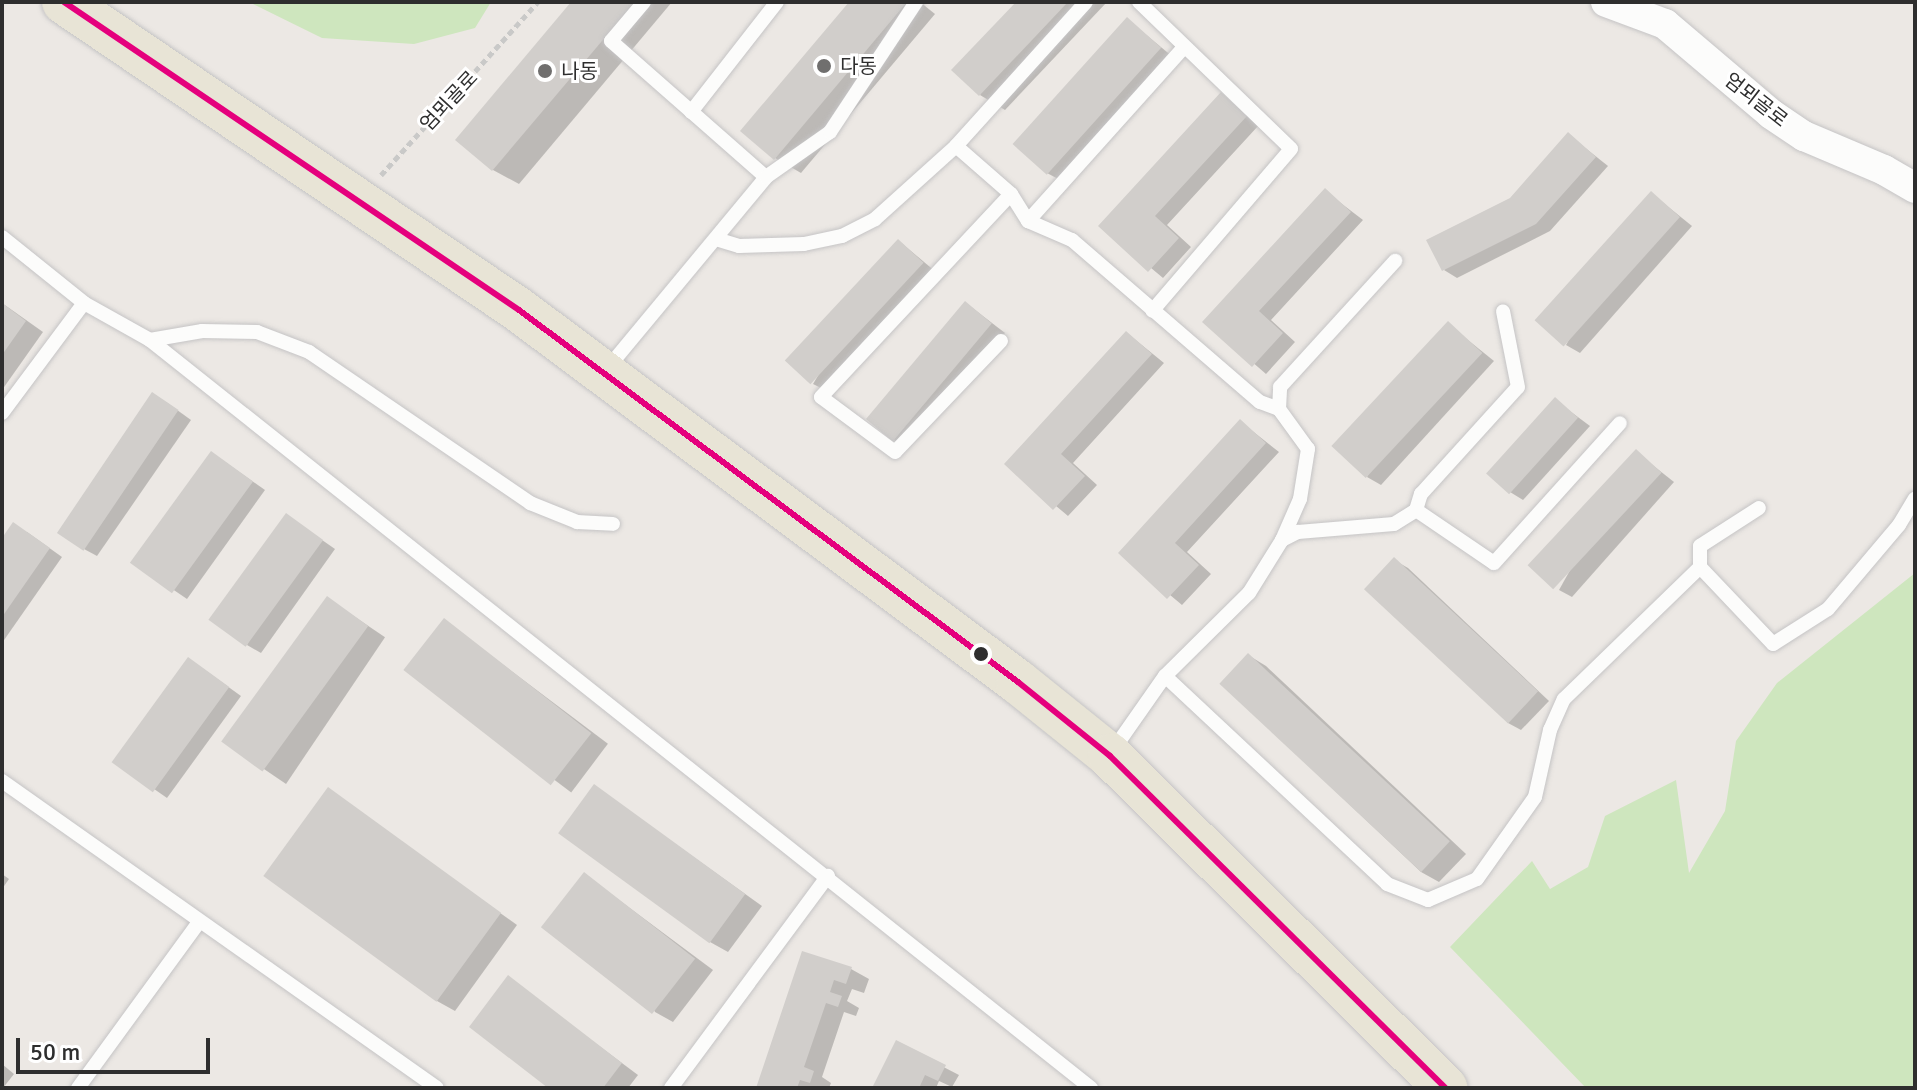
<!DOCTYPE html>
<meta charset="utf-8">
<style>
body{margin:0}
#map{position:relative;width:1917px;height:1090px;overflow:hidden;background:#ece8e4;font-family:Signika,"Noto Sans KR",sans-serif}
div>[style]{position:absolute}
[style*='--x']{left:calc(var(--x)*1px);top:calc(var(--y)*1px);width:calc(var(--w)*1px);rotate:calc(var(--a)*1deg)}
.green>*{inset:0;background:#cee6be}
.shadow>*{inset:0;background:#0003;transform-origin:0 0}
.building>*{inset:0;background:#d1cecb;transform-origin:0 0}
.path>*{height:5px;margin-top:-2.5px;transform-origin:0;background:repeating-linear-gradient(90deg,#c9c9c8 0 6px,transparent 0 10px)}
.roads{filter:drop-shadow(0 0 2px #c5c4c5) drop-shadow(0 0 2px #c5c4c5)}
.service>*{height:14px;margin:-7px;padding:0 7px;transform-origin:7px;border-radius:7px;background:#fcfcfb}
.minor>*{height:30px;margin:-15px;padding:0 15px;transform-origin:15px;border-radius:15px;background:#fcfcfb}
.primary>*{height:44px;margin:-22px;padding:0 22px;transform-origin:22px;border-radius:22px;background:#e8e4d6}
.bus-1>*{height:6px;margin:-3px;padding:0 3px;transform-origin:3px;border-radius:3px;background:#e5007d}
.dots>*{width:22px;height:22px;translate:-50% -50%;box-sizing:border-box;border:4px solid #fff;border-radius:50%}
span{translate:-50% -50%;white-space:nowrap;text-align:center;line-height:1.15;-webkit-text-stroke:6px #fff;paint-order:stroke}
.poi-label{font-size:20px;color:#2e2e2e}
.left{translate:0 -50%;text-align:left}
.street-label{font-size:20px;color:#2e2e2e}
.frame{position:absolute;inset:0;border:4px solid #2e2e2e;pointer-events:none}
.scale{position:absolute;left:16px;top:1038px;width:194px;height:36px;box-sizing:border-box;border:4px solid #2e2e2e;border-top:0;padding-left:10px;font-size:24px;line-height:28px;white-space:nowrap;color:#2e2e2e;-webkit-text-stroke:6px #fff;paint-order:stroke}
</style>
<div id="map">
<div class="green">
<i style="clip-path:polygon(249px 2px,491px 2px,475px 28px,414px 44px,322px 38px)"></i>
<i style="clip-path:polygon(1915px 573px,1915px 1088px,1586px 1088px,1450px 947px,1532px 861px,1550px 889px,1588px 867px,1605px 816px,1676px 780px,1689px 873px,1725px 811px,1736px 741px,1777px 683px)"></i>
</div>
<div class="shadow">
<i style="clip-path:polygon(574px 2px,672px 2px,519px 184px,493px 170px,457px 140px)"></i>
<i style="clip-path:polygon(851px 2px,920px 2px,935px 14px,801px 173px,775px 158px)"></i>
<i style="clip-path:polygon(1019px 2px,1107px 2px,1005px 110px,980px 95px)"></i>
<i style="clip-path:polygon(1127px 19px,1173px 57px,1060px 180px,1047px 173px)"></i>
<i style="clip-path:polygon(1221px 95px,1259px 125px,1167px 225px,1191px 247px,1163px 278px,1101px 226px)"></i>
<i style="clip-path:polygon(1569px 135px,1608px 166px,1550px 231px,1457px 278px,1444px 270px)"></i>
<i style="clip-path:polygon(1325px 191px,1363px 220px,1271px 320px,1295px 342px,1266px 374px,1205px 321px)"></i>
<i style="clip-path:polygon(1651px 193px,1692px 226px,1580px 353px,1566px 345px)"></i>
<i style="clip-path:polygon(899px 241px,936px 272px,827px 391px,813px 384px)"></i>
<i style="clip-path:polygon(2px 303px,43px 332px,2px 390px)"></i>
<i style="clip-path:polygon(966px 303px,1005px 333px,906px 447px,892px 439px)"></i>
<i style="clip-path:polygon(1448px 324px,1494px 361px,1381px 485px,1367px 477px)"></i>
<i style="clip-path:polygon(1127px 333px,1164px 363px,1073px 463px,1097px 485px,1068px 516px,1006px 464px)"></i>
<i style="clip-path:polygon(1555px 400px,1590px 426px,1523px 500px,1510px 492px)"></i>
<i style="clip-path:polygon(166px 402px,191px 420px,97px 556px,84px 549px)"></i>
<i style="clip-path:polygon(1241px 422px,1279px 452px,1187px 552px,1211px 574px,1182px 605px,1120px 553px)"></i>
<i style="clip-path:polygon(1636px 452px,1674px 482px,1572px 597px,1559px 590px)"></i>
<i style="clip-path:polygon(225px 462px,265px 490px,187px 599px,134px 563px)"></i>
<i style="clip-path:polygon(299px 524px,335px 549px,261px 653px,247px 645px)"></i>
<i style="clip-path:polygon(27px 532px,62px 557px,2px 643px,2px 541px)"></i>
<i style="clip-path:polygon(1394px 560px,1408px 568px,1549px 701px,1521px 730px,1508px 723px)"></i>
<i style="left:327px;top:598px;width:70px;height:177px;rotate:34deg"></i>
<i style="left:445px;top:621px;width:204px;height:61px;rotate:37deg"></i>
<i style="clip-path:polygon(1248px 655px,1266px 666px,1466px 854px,1439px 882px,1421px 872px,1222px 684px)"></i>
<i style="clip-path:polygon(202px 668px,241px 696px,167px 798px,114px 761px)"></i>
<i style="clip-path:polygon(594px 786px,762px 906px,728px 952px,710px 942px)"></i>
<i style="clip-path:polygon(328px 790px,517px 925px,455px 1011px,437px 1001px)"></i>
<i style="clip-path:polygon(2px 874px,9px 879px,2px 889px)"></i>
<i style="clip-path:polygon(584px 874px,713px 970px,673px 1022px,655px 1012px)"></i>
<i style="clip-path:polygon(803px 953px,851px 969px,869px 979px,864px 993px,852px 989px,847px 1001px,859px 1008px,856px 1016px,844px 1012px,822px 1077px,831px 1083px,829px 1088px,758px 1088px)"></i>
<i style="clip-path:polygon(508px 978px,638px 1075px,628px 1088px,552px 1088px)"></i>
<i style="clip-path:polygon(897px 1043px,959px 1075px,952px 1087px,939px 1081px,936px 1088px,875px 1088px)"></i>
<i style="clip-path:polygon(2px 1064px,14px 1074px,3px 1088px,2px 1088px)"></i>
</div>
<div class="building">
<i style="clip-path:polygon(571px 2px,635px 2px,492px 171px,455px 140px)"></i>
<i style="clip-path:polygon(849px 2px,907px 2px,774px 160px,740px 131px)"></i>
<i style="clip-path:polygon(1016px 2px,1068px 2px,979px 96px,951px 70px)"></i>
<i style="left:1127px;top:17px;width:46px;height:171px;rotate:42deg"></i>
<i style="clip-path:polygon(1221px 92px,1247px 116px,1155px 216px,1179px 238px,1148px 272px,1098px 226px)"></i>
<i style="clip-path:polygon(1568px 132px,1596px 157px,1536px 224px,1442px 271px,1426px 240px,1510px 198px)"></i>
<i style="clip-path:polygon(1325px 188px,1351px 212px,1259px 311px,1283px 333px,1252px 367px,1202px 322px)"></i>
<i style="left:1651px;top:191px;width:39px;height:174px;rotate:42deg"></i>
<i style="left:898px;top:239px;width:35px;height:166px;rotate:43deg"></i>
<i style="left:965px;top:301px;width:35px;height:154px;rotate:40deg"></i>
<i style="clip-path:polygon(2px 303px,26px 321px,2px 355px)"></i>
<i style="left:1448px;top:321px;width:47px;height:171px;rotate:43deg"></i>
<i style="clip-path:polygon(1126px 331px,1152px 354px,1061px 454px,1085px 476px,1053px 510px,1004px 464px)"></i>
<i style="left:152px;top:392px;width:32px;height:170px;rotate:34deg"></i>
<i style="left:1555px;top:397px;width:31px;height:103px;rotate:42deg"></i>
<i style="clip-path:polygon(1240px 419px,1266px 443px,1175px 543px,1199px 565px,1167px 599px,1118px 553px)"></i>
<i style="left:1636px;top:449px;width:35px;height:159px;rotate:43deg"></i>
<i style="left:211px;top:451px;width:52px;height:138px;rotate:36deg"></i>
<i style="left:286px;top:513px;width:46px;height:132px;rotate:36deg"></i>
<i style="clip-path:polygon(13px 522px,50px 548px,2px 617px,2px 538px)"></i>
<i style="left:1394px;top:557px;width:197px;height:44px;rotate:43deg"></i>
<i style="left:327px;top:596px;width:51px;height:180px;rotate:36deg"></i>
<i style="left:444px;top:618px;width:187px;height:66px;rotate:38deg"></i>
<i style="left:1248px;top:653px;width:276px;height:42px;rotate:43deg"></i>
<i style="left:188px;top:657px;width:51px;height:130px;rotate:36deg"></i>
<i style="left:594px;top:784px;width:187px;height:61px;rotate:36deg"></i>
<i style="left:328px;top:787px;width:214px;height:110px;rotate:36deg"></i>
<i style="left:584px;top:872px;width:141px;height:70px;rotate:38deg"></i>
<i style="clip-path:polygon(802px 951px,852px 967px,846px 984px,834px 980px,830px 992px,842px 996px,838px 1007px,826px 1003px,804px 1067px,814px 1071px,810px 1083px,800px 1080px,797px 1088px,756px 1088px)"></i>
<i style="clip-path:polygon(508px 975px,622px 1063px,603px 1088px,548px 1088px,469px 1027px)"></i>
<i style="clip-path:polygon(896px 1040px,946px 1065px,938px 1081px,925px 1075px,920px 1086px,925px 1088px,872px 1088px)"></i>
</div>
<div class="path">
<i style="--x:381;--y:175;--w:234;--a:-47.8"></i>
</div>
<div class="roads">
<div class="service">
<i style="--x:644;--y:2;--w:51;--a:130.2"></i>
<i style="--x:611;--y:41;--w:206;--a:41.3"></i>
<i style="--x:1086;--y:2;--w:194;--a:132.1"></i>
<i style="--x:956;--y:146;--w:73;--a:41.1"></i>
<i style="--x:1011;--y:194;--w:32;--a:58"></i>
<i style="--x:1028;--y:221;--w:48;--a:23.4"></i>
<i style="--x:1072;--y:240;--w:248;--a:40.8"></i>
<i style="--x:1260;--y:402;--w:20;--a:20"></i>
<i style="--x:1139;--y:2;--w:211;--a:44"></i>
<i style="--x:1291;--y:149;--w:213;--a:130.6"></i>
<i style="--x:691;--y:112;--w:140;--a:-52"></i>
<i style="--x:1028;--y:221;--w:234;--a:-48.1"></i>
<i style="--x:2;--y:237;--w:105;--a:38.8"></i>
<i style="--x:716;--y:239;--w:24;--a:17"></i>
<i style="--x:739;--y:246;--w:65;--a:-1.8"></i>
<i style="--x:804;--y:244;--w:39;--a:-12"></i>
<i style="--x:842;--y:236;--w:37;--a:-27"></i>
<i style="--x:875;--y:219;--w:109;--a:-42"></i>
<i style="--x:150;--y:340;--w:53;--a:-9.8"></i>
<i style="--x:202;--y:331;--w:55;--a:1"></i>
<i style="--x:257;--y:332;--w:56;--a:21"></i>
<i style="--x:309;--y:352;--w:268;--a:34.3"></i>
<i style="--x:530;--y:503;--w:51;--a:22"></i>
<i style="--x:577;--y:522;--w:36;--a:3"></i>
<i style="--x:1001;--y:341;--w:153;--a:133.7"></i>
<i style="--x:895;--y:452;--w:92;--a:-143.4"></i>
<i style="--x:821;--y:397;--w:278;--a:-46.9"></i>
<i style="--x:606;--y:370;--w:251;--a:-50.3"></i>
<i style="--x:766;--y:177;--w:78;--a:-35.1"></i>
<i style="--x:830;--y:132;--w:156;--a:-56.5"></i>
<i style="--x:2;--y:413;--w:137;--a:-53.3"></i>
<i style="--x:84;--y:303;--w:76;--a:29.3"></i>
<i style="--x:150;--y:340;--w:1202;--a:38.48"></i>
<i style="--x:1416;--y:510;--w:17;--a:-73"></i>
<i style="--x:1421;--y:494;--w:144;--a:-47.8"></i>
<i style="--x:1518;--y:387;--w:77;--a:-101.2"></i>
<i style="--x:1282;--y:540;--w:18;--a:-27"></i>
<i style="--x:1298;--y:532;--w:96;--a:-4.8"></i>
<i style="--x:1394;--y:524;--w:26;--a:-32"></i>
<i style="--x:1416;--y:510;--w:94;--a:34.2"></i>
<i style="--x:1494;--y:563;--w:188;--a:-48"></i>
<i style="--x:1700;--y:567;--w:21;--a:-90"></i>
<i style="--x:1700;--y:546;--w:70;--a:-32.8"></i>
<i style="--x:1165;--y:676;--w:304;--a:43.1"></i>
<i style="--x:1387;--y:884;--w:44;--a:21.3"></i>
<i style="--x:1428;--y:900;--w:53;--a:-23.2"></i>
<i style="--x:1477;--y:879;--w:100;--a:-54.7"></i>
<i style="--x:1535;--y:797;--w:69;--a:-77.4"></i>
<i style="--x:1550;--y:730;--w:34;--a:-66"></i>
<i style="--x:1564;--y:699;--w:190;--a:-44.1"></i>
<i style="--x:1700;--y:567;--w:106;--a:46.5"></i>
<i style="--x:1773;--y:644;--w:65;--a:-32.5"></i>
<i style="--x:1828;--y:609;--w:110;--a:-49.8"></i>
<i style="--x:1899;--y:525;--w:31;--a:-59"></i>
<i style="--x:1111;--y:753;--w:94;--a:-55"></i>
<i style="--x:1165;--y:676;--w:118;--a:-44.7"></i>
<i style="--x:1249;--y:593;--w:62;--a:-58.1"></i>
<i style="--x:1282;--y:540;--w:45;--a:-66.3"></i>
<i style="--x:1300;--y:499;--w:51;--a:-80.9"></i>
<i style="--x:1308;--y:449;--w:49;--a:-125.9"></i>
<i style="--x:1279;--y:409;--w:22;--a:-87"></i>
<i style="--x:1280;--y:387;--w:171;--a:-47.6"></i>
<i style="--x:2;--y:781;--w:532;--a:35.21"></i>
<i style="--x:78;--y:1088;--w:205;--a:-53.9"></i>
<i style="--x:671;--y:1088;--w:264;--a:-53.5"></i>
</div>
<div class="minor">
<i style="--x:1606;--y:2;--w:63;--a:20.4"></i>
<i style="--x:1665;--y:24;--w:139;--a:40.3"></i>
<i style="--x:1771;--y:114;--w:40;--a:34"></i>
<i style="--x:1804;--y:136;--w:87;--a:23"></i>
<i style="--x:1884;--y:170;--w:36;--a:30"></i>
</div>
<div class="primary">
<i style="--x:64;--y:2;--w:549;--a:34.09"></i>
<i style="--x:519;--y:310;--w:622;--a:36.7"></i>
<i style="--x:1018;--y:682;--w:118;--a:38.8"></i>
<i style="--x:1110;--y:756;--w:472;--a:44.7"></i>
</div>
</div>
<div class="bus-1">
<i style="--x:64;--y:2;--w:549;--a:34.09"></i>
<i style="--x:519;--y:310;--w:622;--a:36.7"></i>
<i style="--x:1018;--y:682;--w:118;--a:38.8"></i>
<i style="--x:1110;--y:756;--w:472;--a:44.7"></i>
</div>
<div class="dots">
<i style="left:824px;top:66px;background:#706f6e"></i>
<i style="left:545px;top:71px;background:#706f6e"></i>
<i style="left:981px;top:654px;background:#2e2e2e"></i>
</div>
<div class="poi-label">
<span class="left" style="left:840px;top:66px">다동</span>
<span class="left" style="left:561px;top:71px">나동</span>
</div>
<div class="street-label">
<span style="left:1756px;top:100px;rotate:38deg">엄뫼골로</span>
<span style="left:449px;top:101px;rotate:-47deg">엄뫼골로</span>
</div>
<div class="frame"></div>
<div class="scale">50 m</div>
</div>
